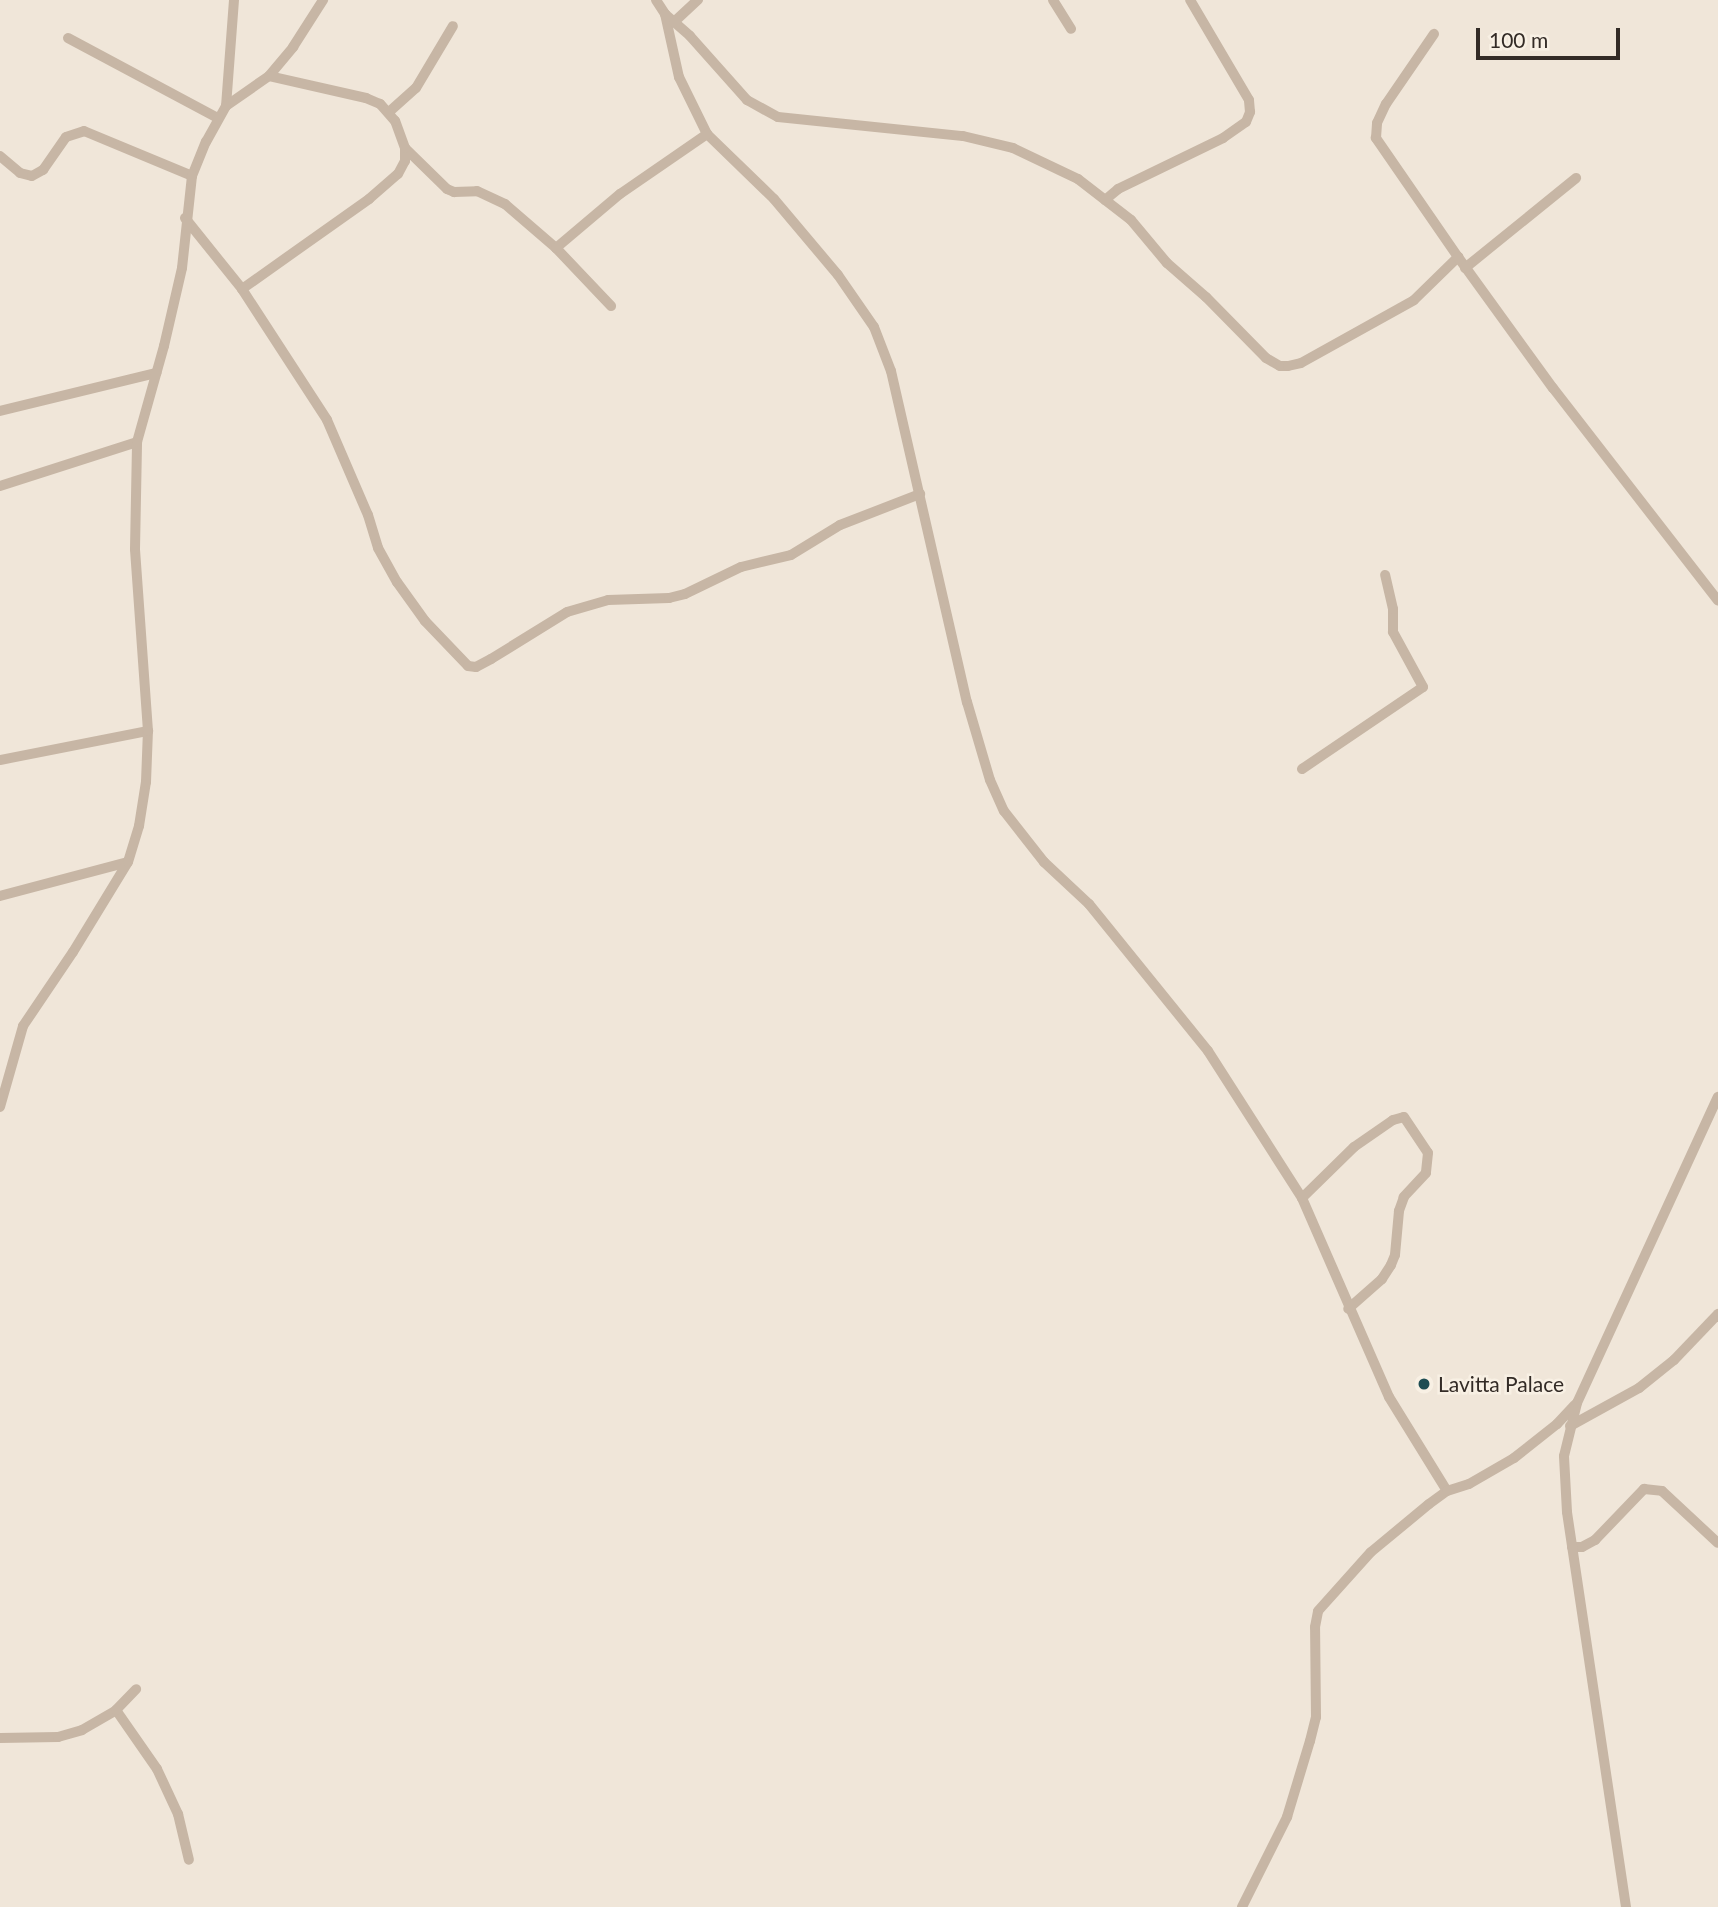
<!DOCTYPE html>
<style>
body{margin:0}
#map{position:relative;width:1718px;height:1907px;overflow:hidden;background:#f0e6d9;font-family:Lato,sans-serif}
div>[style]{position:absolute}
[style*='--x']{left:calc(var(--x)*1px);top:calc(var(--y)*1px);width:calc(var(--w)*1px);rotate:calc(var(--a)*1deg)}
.minor>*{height:10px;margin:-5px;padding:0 5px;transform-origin:5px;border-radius:5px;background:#c7b6a5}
.dots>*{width:19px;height:19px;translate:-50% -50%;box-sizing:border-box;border:4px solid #f8f0e4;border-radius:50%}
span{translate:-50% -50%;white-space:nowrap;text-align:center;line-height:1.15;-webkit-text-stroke:5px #f8f0e4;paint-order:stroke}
.poi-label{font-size:21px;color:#332b26}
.left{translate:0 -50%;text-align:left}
.scale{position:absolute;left:1476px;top:28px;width:144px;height:32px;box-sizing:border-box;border:4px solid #332b26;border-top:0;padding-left:9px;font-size:21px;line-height:24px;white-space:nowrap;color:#332b26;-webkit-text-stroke:5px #f8f0e4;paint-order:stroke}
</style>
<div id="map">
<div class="minor">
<i style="--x:234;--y:0;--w:106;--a:94.3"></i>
<i style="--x:226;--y:106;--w:52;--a:-34.9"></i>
<i style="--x:269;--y:76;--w:38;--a:-50"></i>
<i style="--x:293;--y:47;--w:56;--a:-57.4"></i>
<i style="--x:656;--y:0;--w:17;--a:57"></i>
<i style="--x:665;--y:14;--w:65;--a:77.5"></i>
<i style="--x:679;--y:77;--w:64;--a:63.8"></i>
<i style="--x:707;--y:134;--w:93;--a:44.1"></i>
<i style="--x:774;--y:199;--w:99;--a:49.9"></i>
<i style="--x:838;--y:275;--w:63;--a:55.3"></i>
<i style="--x:874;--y:327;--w:47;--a:68.9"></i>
<i style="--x:891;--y:371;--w:340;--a:77.1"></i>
<i style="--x:967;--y:702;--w:81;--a:73.6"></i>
<i style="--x:990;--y:780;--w:34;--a:66"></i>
<i style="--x:1004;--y:811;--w:65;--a:51.9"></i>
<i style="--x:1044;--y:862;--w:62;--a:43"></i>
<i style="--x:1089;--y:904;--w:189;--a:51"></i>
<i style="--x:1208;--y:1051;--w:174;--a:57.4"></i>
<i style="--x:1302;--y:1198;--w:217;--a:66.4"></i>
<i style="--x:1389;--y:1397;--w:110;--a:58.3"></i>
<i style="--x:1053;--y:0;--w:34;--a:58"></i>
<i style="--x:665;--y:14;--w:33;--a:41"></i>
<i style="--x:690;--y:36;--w:86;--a:48.3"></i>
<i style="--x:747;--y:100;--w:35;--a:29"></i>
<i style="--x:778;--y:117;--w:186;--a:5.9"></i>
<i style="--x:963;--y:136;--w:51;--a:13.5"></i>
<i style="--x:1013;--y:148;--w:72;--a:25.5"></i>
<i style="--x:1078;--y:179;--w:67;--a:37.7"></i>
<i style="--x:1131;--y:220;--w:56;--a:50.1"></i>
<i style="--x:1167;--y:263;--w:52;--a:41.1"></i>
<i style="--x:1206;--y:297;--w:86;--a:45.5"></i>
<i style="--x:1266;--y:358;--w:16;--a:30"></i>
<i style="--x:1280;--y:366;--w:8;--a:0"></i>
<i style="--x:1288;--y:366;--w:13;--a:-13"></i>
<i style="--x:1301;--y:363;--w:129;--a:-29.1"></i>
<i style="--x:1414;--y:300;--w:62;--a:-44.3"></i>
<i style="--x:1458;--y:257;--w:145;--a:-124.6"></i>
<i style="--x:1376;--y:138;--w:15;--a:-86"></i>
<i style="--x:1377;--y:123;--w:21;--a:-65"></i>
<i style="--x:1386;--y:104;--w:85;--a:-55.6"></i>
<i style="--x:674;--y:22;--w:33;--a:-43"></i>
<i style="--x:68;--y:38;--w:170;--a:28.1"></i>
<i style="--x:389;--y:112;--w:36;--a:-42"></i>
<i style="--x:416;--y:88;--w:72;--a:-59.2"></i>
<i style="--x:405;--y:148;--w:59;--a:44.3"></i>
<i style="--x:447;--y:189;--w:8;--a:23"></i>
<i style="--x:454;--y:192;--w:23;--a:-2"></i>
<i style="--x:477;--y:191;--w:31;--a:25"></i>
<i style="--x:505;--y:204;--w:67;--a:40.8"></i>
<i style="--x:556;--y:248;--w:80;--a:46.5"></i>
<i style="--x:0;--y:156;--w:26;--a:40"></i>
<i style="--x:20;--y:173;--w:12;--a:14"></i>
<i style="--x:32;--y:176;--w:13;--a:-29"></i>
<i style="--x:43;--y:170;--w:40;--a:-55.1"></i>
<i style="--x:66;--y:137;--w:19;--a:-18"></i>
<i style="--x:84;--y:131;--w:117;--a:22.6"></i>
<i style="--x:192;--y:176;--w:37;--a:-68"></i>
<i style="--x:206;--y:142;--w:41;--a:-60.9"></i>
<i style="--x:1105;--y:200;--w:17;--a:-40"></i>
<i style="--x:1118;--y:189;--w:117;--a:-25.9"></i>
<i style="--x:1223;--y:138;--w:28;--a:-35"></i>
<i style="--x:1246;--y:122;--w:11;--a:-68"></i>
<i style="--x:1250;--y:112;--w:12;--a:-95"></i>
<i style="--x:1249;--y:100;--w:116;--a:-120.5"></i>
<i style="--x:185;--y:218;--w:91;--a:51.2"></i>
<i style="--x:242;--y:289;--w:156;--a:57"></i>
<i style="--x:327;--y:420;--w:103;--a:66.7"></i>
<i style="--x:368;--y:515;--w:34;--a:73"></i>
<i style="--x:378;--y:548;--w:39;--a:61"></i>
<i style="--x:397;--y:582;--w:48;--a:54.3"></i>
<i style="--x:425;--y:621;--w:62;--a:46.3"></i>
<i style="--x:468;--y:666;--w:8;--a:7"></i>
<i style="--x:476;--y:667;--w:17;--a:-28"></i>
<i style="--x:491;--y:659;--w:89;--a:-31.7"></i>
<i style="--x:567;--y:612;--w:43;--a:-16.3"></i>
<i style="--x:608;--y:600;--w:61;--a:-1.9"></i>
<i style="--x:669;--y:598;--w:16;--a:-14"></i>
<i style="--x:685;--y:594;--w:62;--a:-25.7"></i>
<i style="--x:741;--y:567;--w:51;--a:-13.5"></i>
<i style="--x:791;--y:555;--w:57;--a:-31.5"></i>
<i style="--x:840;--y:525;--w:86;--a:-21.2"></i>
<i style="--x:556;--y:248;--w:84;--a:-40.2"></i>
<i style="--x:620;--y:194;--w:106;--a:-34.6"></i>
<i style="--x:1458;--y:257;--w:162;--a:54.1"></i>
<i style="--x:1553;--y:388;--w:269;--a:52.2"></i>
<i style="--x:1465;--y:268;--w:143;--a:-39"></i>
<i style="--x:242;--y:289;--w:156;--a:-35.3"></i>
<i style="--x:369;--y:199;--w:38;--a:-41"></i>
<i style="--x:398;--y:174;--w:15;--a:-62"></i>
<i style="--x:405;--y:161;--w:13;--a:-90"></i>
<i style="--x:405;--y:148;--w:29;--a:-110"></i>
<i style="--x:395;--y:121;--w:23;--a:-131"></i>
<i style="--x:380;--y:104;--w:15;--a:-157"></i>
<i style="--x:366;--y:98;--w:99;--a:-167.2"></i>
<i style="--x:0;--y:411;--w:161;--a:-13.7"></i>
<i style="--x:0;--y:486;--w:144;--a:-17.8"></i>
<i style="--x:0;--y:760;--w:151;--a:-11.1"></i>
<i style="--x:1302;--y:769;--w:146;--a:-34.1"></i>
<i style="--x:1423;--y:687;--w:63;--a:-118.6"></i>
<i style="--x:1393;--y:632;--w:23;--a:-90"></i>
<i style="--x:1393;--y:609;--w:35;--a:-103"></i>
<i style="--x:0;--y:896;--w:132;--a:-14.9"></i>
<i style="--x:0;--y:1107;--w:84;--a:-74.1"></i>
<i style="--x:23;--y:1026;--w:89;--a:-56"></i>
<i style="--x:73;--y:952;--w:105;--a:-58.6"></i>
<i style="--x:128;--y:862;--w:38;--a:-73"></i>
<i style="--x:139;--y:826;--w:45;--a:-81"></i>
<i style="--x:146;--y:782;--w:51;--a:-87.8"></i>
<i style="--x:148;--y:731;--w:182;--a:-94.1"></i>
<i style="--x:135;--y:549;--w:107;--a:-88.9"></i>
<i style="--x:137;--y:442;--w:100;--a:-74.3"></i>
<i style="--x:164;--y:346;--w:80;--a:-77"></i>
<i style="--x:182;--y:268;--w:93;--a:-83.8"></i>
<i style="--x:1302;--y:1198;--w:73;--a:-44.4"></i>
<i style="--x:1354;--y:1147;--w:47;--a:-34.7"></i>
<i style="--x:1393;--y:1120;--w:11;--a:-15"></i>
<i style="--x:1404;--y:1117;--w:43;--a:56.3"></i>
<i style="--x:1428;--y:1153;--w:20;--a:96"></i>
<i style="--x:1426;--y:1173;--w:33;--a:133"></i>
<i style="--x:1404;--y:1197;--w:15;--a:110"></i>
<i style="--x:1399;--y:1211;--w:44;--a:95.2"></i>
<i style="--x:1395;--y:1255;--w:11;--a:112"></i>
<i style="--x:1391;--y:1265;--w:17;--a:123"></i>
<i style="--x:1382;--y:1279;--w:45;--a:138.6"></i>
<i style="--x:1570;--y:1426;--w:79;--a:-28.8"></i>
<i style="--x:1639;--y:1388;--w:45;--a:-38.7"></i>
<i style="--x:1674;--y:1360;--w:64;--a:-46.3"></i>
<i style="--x:1572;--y:1547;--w:10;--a:0"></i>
<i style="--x:1582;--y:1547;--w:15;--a:-28"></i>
<i style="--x:1595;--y:1540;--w:71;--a:-46.1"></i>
<i style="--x:1644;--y:1489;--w:18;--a:6"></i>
<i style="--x:1662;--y:1491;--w:76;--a:42.9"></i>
<i style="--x:116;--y:1710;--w:72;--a:55.2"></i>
<i style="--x:157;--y:1769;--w:50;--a:65"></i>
<i style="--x:178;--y:1814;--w:47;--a:76.6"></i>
<i style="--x:0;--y:1738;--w:58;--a:-1"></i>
<i style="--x:58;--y:1737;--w:25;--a:-16"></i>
<i style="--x:82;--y:1730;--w:39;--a:-30"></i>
<i style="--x:116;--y:1710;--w:29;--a:-46"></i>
<i style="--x:1242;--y:1907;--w:101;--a:-63.4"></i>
<i style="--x:1287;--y:1817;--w:79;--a:-73.2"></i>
<i style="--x:1310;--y:1741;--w:25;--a:-76"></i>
<i style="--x:1316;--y:1717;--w:90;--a:-90.6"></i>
<i style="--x:1315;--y:1627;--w:16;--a:-79"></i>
<i style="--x:1318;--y:1611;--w:79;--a:-48.1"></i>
<i style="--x:1371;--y:1552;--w:75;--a:-39.6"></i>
<i style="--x:1429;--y:1504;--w:22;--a:-36"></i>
<i style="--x:1447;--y:1491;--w:23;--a:-18"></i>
<i style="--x:1469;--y:1484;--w:52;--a:-30"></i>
<i style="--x:1514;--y:1458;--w:55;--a:-38.3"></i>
<i style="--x:1557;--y:1424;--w:26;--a:-47"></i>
<i style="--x:1626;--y:1907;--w:399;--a:-98.5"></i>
<i style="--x:1567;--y:1512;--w:56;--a:-93.1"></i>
<i style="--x:1564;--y:1456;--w:55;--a:-76.2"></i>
<i style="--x:1577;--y:1403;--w:337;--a:-65.3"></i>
</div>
<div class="dots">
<i style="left:1424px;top:1384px;background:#1e4d53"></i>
</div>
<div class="poi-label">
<span class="left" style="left:1438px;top:1384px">Lavitta Palace</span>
</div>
<div class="scale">100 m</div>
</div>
